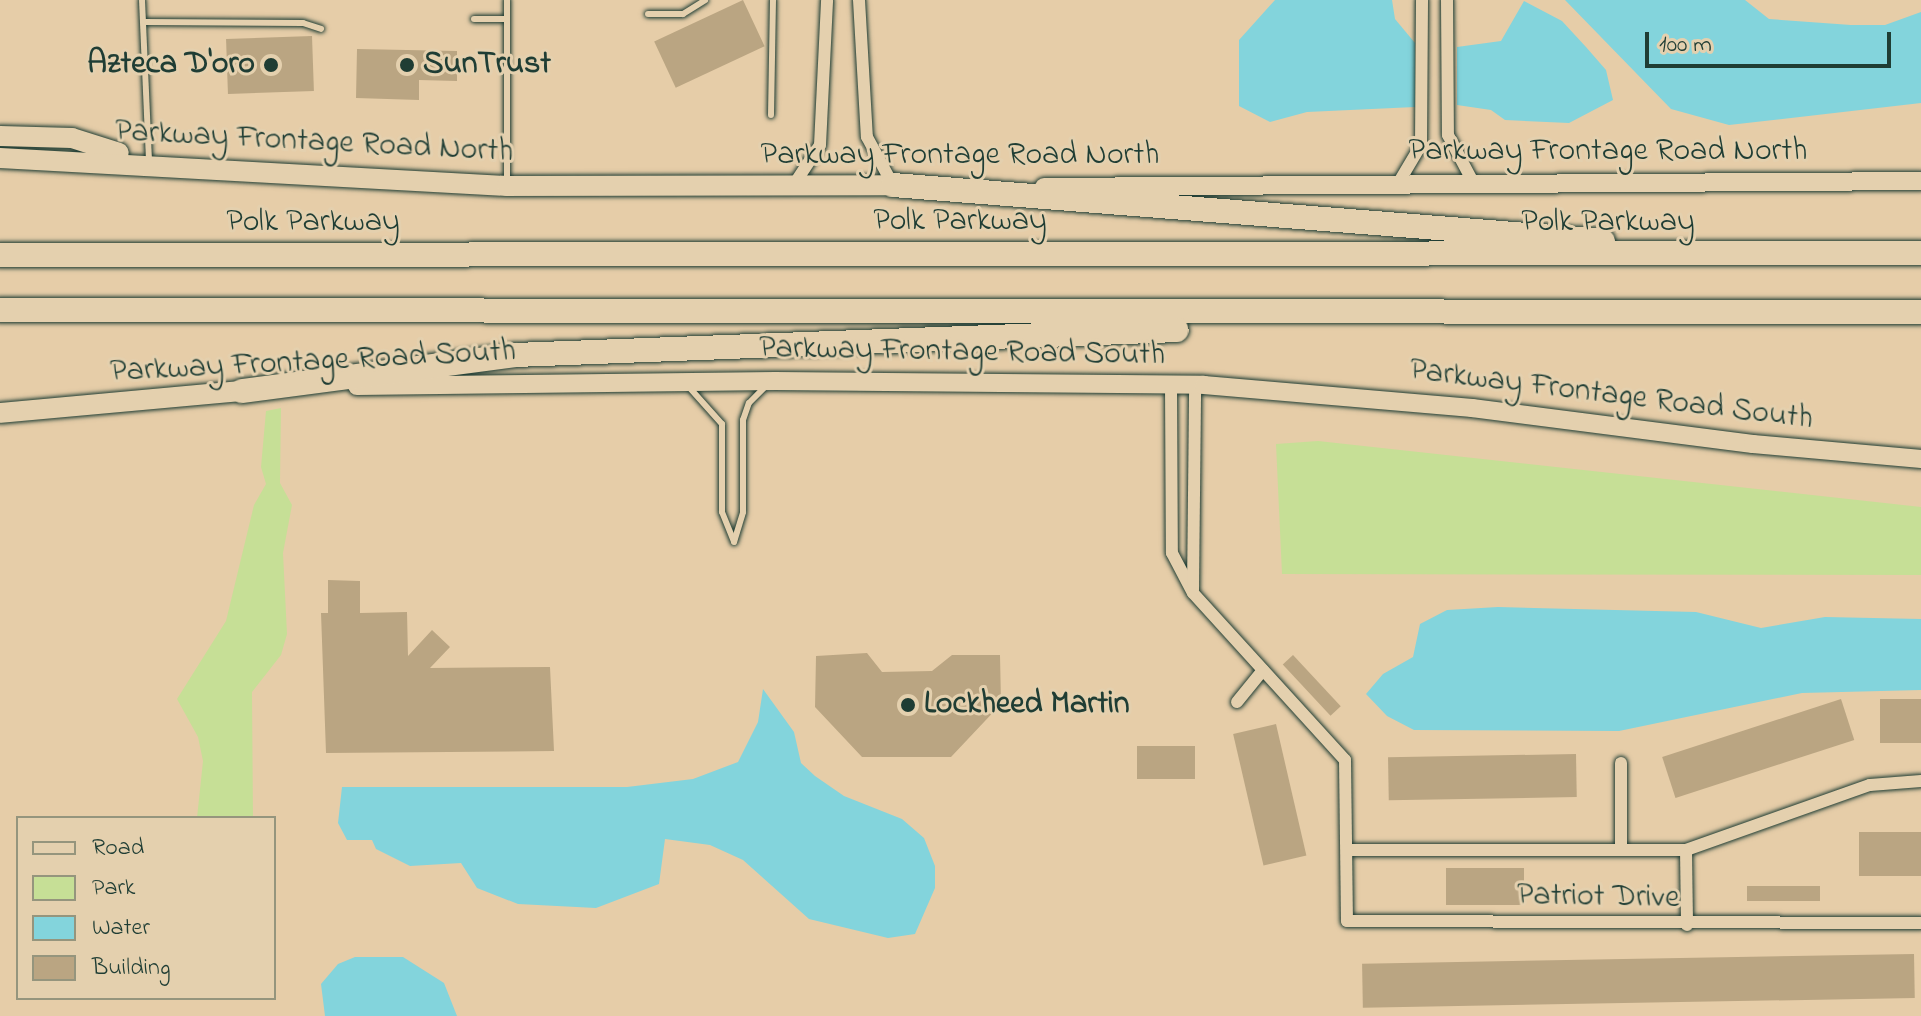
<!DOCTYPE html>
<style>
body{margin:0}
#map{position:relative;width:1921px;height:1016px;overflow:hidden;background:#e6cda8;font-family:"Indie Flower",sans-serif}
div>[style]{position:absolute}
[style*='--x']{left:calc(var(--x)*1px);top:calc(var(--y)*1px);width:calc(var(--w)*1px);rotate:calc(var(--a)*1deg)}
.green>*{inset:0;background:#c6df96}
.water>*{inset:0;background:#83d4dc}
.building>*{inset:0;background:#baa582;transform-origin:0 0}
.roads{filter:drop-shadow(0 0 2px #1f3d34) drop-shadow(0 0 2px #1f3d34)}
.lane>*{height:6px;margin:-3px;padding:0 3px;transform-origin:3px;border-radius:3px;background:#e4d0ae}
.street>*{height:12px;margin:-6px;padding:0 6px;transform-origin:6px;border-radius:6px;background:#e4d0ae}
.secondary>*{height:18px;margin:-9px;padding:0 9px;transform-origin:9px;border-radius:9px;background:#e4d0ae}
.primary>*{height:20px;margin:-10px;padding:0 10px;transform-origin:10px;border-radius:10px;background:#e4d0ae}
.highway>*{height:24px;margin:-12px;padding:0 12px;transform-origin:12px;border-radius:12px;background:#e4d0ae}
.dots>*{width:22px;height:22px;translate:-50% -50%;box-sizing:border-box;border:4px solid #e4d0ae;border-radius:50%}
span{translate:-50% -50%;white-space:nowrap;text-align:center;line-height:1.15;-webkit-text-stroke:6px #e4d0ae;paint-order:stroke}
.poi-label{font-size:32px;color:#1f3d34;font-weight:700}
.right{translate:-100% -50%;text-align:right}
.left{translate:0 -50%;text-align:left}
.street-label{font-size:32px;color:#1f3d34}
.legend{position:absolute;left:16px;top:816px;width:260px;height:184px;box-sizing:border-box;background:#e4d0ae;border:2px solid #95957d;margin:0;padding:10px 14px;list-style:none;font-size:24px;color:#1f3d34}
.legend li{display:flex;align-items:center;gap:16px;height:40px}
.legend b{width:40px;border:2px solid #95957d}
.scale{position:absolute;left:1645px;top:32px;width:246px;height:36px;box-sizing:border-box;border:4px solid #1f3d34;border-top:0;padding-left:10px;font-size:24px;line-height:28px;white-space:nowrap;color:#1f3d34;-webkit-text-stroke:6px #e4d0ae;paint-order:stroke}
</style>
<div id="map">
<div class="green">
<i style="clip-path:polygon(281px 408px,280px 483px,292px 505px,283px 553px,287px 634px,281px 655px,252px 692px,253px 818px,197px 818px,203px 761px,198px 737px,177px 699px,226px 621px,254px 505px,266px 484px,261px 467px,266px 411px)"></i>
<i style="clip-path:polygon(1318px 441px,1921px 507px,1921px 575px,1282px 574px,1276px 444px)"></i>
</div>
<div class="water">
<i style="clip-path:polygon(1275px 0,1392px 0,1395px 19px,1415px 43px,1415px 107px,1307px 112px,1270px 122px,1239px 106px,1239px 40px)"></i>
<i style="clip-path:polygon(1565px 0,1745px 0,1769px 19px,1851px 25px,1885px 25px,1921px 12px,1921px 103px,1729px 125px,1671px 109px)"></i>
<i style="clip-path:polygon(1524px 1px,1562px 21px,1586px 47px,1606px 70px,1613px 100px,1569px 123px,1505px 120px,1491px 110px,1457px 105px,1457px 47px,1501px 41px)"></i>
<i style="clip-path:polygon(1498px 607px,1696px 612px,1761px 628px,1825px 617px,1921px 619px,1921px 690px,1802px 693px,1619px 731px,1414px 730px,1387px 716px,1366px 694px,1383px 674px,1413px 657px,1420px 624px,1447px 610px)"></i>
<i style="clip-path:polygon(763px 689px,794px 732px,801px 763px,815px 776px,844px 796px,902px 819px,924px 838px,935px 866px,935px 888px,915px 934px,888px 938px,809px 919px,743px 860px,710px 845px,665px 839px,659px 884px,596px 908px,518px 904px,477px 888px,461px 863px,410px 866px,376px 849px,372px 840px,347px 840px,338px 823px,342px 787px,627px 787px,693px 779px,738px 762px,758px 722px)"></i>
<i style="clip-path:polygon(355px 957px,403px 957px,444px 983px,457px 1016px,325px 1016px,321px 984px,338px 964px)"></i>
</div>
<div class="building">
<i style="left:743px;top:0;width:51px;height:98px;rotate:65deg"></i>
<i style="left:312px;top:36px;width:55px;height:86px;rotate:88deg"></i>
<i style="clip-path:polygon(357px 49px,457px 51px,457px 81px,419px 80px,419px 100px,356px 98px)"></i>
<i style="clip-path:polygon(328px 580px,360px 581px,360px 613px,407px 612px,408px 656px,432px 630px,450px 647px,430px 668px,550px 667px,554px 751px,326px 753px,321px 613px,328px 613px)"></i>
<i style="clip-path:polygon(867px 653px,882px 672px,932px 671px,952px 655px,1000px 655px,1001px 704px,951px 757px,862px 757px,815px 707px,816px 656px)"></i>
<i style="left:1293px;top:655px;width:70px;height:14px;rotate:47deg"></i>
<i style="left:1841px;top:699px;width:43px;height:188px;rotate:72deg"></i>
<i style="left:1921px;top:699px;width:44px;height:41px;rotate:90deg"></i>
<i style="left:1276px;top:724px;width:135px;height:44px;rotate:77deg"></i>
<i style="left:1137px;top:746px;width:58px;height:33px"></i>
<i style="left:1576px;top:754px;width:43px;height:188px;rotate:89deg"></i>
<i style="left:1921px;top:832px;width:44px;height:62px;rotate:90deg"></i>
<i style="left:1446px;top:868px;width:78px;height:37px"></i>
<i style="left:1747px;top:886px;width:73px;height:15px"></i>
<i style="left:1914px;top:954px;width:44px;height:552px;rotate:89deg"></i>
</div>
<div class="roads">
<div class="lane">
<i style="--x:142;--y:0;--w:163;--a:87.5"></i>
<i style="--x:648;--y:14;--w:35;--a:0"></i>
<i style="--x:683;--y:14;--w:26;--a:-32"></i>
<i style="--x:474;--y:19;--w:33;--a:0"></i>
<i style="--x:144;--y:22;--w:159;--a:0.4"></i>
<i style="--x:303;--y:23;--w:19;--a:18"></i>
<i style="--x:771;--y:115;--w:115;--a:-89"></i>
<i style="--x:507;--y:180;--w:180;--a:-90"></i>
<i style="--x:688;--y:386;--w:51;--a:48.2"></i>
<i style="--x:722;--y:424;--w:88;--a:90"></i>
<i style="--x:722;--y:512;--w:32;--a:68"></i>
<i style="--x:734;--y:542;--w:31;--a:-73"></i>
<i style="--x:743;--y:512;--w:92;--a:-90"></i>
<i style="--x:743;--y:420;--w:18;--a:-71"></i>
<i style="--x:749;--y:403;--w:23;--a:-45"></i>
</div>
<div class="street">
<i style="--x:859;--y:0;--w:137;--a:86.7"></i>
<i style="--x:867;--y:137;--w:55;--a:61.6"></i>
<i style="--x:1447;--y:0;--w:135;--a:89.6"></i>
<i style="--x:1448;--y:135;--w:53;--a:62"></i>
<i style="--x:1399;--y:182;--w:43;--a:-59.3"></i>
<i style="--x:1421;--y:145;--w:145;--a:-89.6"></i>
<i style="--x:793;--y:186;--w:49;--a:-56.6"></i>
<i style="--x:820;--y:145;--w:145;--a:-87.2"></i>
<i style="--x:1171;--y:385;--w:168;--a:89.7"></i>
<i style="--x:1172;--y:553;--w:45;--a:62.3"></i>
<i style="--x:1193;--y:593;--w:226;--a:47.7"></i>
<i style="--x:1345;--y:760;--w:161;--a:89.3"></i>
<i style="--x:1347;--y:921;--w:574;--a:0.2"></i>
<i style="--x:1193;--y:590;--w:205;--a:-89.4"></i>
<i style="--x:1237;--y:702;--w:41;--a:-50.9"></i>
<i style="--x:1621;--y:763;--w:87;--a:90"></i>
<i style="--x:1347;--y:850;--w:339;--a:0"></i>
<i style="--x:1686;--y:850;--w:195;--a:-19.5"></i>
<i style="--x:1870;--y:785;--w:51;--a:-4.5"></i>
<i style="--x:1686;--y:850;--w:75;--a:89.2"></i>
</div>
<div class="secondary">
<i style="--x:1044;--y:187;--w:877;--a:-0.39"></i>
<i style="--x:357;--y:386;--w:418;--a:-0.7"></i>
<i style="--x:775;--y:381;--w:429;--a:0.5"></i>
<i style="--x:1204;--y:385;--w:269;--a:4.9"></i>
<i style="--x:1472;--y:408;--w:283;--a:7.3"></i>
<i style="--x:1753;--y:444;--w:169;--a:5.1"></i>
</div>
<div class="primary">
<i style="--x:0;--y:136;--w:72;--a:1.6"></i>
<i style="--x:72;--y:138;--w:49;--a:17.7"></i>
<i style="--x:0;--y:158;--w:508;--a:3.16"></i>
<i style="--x:507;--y:186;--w:386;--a:-0.1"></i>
<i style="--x:0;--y:413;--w:243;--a:-5.2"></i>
</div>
<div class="highway">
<i style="--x:893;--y:185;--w:712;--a:4.51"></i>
<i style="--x:0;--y:255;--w:1921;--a:-0.06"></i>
<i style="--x:0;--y:310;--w:1921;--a:0.06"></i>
<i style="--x:242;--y:391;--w:275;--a:-7.5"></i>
<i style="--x:515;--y:355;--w:662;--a:-2.16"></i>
</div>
</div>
<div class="dots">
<i style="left:271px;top:65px;background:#1f3d34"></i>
<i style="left:407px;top:65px;background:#1f3d34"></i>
<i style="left:908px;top:705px;background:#1f3d34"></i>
</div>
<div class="poi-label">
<span class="right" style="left:255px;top:65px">Azteca D'oro</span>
<span class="left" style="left:423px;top:65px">SunTrust</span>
<span class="left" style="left:924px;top:705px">Lockheed Martin</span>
</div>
<div class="street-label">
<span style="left:314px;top:143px;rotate:3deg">Parkway Frontage Road North</span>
<span style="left:1608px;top:152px">Parkway Frontage Road North</span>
<span style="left:960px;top:156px">Parkway Frontage Road North</span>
<span style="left:960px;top:222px">Polk Parkway</span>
<span style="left:313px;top:223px">Polk Parkway</span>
<span style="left:1608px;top:223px">Polk Parkway</span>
<span style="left:962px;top:353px;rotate:1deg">Parkway Frontage Road South</span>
<span style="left:313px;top:363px;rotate:-3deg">Parkway Frontage Road South</span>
<span style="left:1611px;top:396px;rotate:7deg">Parkway Frontage Road South</span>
<span style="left:1598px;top:898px;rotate:1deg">Patriot Drive</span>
</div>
<ul class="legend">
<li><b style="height:10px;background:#e4d0ae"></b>Road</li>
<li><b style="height:22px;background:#c6df96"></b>Park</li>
<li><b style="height:22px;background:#83d4dc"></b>Water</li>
<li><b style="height:22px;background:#baa582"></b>Building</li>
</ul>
<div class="scale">100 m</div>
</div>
